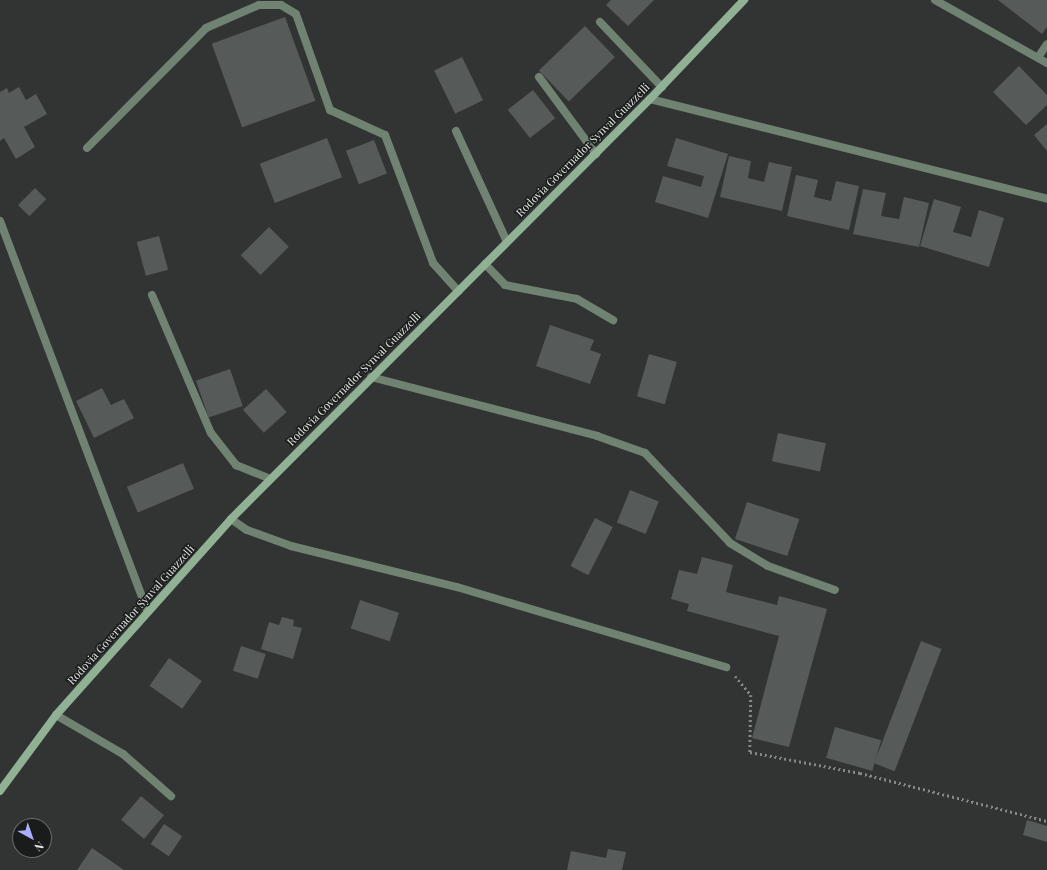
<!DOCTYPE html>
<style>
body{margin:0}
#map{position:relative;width:1047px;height:870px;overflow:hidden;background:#313433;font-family:"Playfair Display",serif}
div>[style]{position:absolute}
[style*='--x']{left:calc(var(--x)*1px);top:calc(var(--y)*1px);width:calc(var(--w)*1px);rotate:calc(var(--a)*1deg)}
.building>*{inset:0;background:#565a59;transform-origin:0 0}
.path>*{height:2.5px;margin-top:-1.25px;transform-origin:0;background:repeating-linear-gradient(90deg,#868888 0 2px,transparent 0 5px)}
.lane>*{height:8px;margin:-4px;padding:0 4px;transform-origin:4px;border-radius:4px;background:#708372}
.secondary>*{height:8px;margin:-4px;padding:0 4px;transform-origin:4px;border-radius:4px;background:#91b194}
span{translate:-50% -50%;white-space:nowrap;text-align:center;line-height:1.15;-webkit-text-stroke:3px #1a1b1b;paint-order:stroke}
.street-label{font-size:11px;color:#e6e7e7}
.north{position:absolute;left:12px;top:818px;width:40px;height:40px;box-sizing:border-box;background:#1a1b1b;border:1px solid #6c6d6d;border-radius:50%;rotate:140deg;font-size:11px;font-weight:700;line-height:16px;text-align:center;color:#e6e7e7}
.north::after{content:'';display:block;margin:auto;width:14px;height:18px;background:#abaffb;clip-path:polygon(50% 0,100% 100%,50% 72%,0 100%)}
</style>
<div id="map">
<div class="building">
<i style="clip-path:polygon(611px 0,654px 0,628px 26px,606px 5px)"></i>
<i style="clip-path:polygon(998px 0,1047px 0,1047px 27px,1042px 34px)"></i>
<i style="left:285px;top:17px;width:89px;height:78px;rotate:70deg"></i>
<i style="left:585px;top:26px;width:43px;height:64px;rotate:46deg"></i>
<i style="left:462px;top:57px;width:48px;height:31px;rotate:64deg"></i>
<i style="clip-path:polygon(1019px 66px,1047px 95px,1047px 105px,1026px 125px,993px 92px)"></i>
<i style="clip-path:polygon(19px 87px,26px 100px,36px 94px,47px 114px,24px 127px,35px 147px,16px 159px,4px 138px,0 141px,0 92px,7px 88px,9px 93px)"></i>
<i style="left:533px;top:90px;width:36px;height:32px;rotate:52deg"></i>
<i style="clip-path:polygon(1047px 124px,1047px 151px,1034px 135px)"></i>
<i style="left:327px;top:138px;width:42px;height:72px;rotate:69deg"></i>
<i style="clip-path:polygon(676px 138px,728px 154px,708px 218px,655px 202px,663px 176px,701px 187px,704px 176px,667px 166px)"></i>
<i style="left:374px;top:140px;width:36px;height:30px;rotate:69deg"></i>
<i style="clip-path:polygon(729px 156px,751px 161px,748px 178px,764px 182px,769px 162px,792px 167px,782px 211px,720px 197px)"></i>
<i style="clip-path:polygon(796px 175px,818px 180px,814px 197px,831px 201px,836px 181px,859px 186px,849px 230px,787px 216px)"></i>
<i style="left:35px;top:188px;width:16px;height:24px;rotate:45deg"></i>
<i style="clip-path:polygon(863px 189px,886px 193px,881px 216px,899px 219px,904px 197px,929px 203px,919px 247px,853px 234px)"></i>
<i style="clip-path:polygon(934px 199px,961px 207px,953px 232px,971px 237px,979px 210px,1004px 218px,989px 267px,920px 246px)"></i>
<i style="left:269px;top:227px;width:28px;height:40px;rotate:45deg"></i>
<i style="left:159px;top:236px;width:35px;height:23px;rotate:75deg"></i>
<i style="clip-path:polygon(550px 325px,594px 340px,590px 350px,601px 354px,590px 384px,536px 366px)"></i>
<i style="left:649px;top:354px;width:29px;height:44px;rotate:16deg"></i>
<i style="left:230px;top:369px;width:39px;height:36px;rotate:71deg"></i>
<i style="clip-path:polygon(102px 388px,111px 405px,124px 399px,134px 418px,94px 438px,76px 401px)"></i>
<i style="left:266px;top:389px;width:31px;height:31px;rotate:48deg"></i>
<i style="left:778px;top:433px;width:49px;height:29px;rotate:12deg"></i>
<i style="left:183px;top:463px;width:28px;height:61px;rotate:67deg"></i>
<i style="left:630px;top:490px;width:31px;height:35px;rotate:22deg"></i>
<i style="left:747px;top:502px;width:55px;height:39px;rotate:18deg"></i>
<i style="left:595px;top:518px;width:20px;height:54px;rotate:27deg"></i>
<i style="clip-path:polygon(702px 557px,733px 565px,726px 592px,777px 605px,779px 596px,827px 609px,789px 747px,752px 738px,779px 636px,687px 611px,689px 604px,671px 599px,679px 570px,697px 574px)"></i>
<i style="left:360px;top:600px;width:41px;height:30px;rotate:18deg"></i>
<i style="clip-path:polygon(282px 617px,294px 620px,293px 626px,302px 628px,293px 659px,261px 649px,269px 622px,279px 625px)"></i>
<i style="left:921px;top:641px;width:22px;height:131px;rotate:21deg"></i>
<i style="left:241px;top:646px;width:26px;height:26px;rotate:18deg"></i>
<i style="left:169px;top:658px;width:40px;height:34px;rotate:35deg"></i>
<i style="left:835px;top:727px;width:48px;height:32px;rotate:16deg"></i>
<i style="left:141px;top:796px;width:30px;height:31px;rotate:40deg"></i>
<i style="clip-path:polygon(1027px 820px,1047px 826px,1047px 842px,1023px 835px)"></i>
<i style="left:164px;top:824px;width:22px;height:24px;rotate:34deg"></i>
<i style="clip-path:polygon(92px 848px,124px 870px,77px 870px)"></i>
<i style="clip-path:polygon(608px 849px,626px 852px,622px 870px,567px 870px,571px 851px,606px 858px)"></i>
</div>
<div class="path">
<i style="--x:735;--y:676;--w:25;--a:50"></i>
<i style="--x:751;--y:695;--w:57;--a:91"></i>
<i style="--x:750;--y:752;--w:112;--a:10.8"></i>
<i style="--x:860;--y:773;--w:193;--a:14.4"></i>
</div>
<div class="lane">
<i style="--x:935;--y:0;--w:129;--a:29.4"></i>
<i style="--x:600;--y:22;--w:90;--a:46.4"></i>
<i style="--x:1039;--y:56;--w:14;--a:-56"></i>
<i style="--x:539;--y:77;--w:96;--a:53.5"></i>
<i style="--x:650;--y:99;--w:409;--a:14.1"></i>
<i style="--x:456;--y:131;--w:122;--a:65.3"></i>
<i style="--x:87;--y:148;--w:169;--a:-45.2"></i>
<i style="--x:206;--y:28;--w:58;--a:-23.5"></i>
<i style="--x:259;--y:5;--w:22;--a:0"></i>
<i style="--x:281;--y:5;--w:17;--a:31"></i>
<i style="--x:296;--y:14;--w:102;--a:70.5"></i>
<i style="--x:330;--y:110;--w:60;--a:24.4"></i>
<i style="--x:385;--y:135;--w:137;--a:69.4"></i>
<i style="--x:433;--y:263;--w:38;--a:48"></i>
<i style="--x:0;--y:221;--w:418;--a:69.3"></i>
<i style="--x:485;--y:264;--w:29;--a:46"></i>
<i style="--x:505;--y:285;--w:73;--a:11"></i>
<i style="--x:577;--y:299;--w:42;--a:30.3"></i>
<i style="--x:152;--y:295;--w:150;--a:66.9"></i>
<i style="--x:211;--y:433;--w:41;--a:52"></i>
<i style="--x:236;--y:465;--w:37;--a:22"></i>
<i style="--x:371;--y:377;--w:234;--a:14.6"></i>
<i style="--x:597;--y:436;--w:51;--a:19.5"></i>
<i style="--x:645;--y:453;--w:124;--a:46.6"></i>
<i style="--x:730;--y:543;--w:44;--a:31.2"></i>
<i style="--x:768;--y:566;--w:71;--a:19.7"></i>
<i style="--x:231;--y:519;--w:19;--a:35"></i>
<i style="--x:247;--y:530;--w:47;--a:20"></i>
<i style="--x:291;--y:546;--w:171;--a:13.9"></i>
<i style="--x:457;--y:587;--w:281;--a:16.6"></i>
<i style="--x:56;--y:715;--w:78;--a:30.2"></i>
<i style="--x:123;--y:754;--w:64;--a:41.2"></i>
</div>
<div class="secondary">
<i style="--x:0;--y:791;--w:94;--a:-53.6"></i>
<i style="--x:56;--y:715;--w:263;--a:-48.2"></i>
<i style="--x:231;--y:519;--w:593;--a:-45.07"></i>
<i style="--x:650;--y:99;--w:137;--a:-46.5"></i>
</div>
<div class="street-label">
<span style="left:583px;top:150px;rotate:-45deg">Rodovia Governador Synval Guazzelli</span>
<span style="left:354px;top:379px;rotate:-45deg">Rodovia Governador Synval Guazzelli</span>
<span style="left:131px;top:615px;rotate:-48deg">Rodovia Governador Synval Guazzelli</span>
</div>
<div class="north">N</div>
</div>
